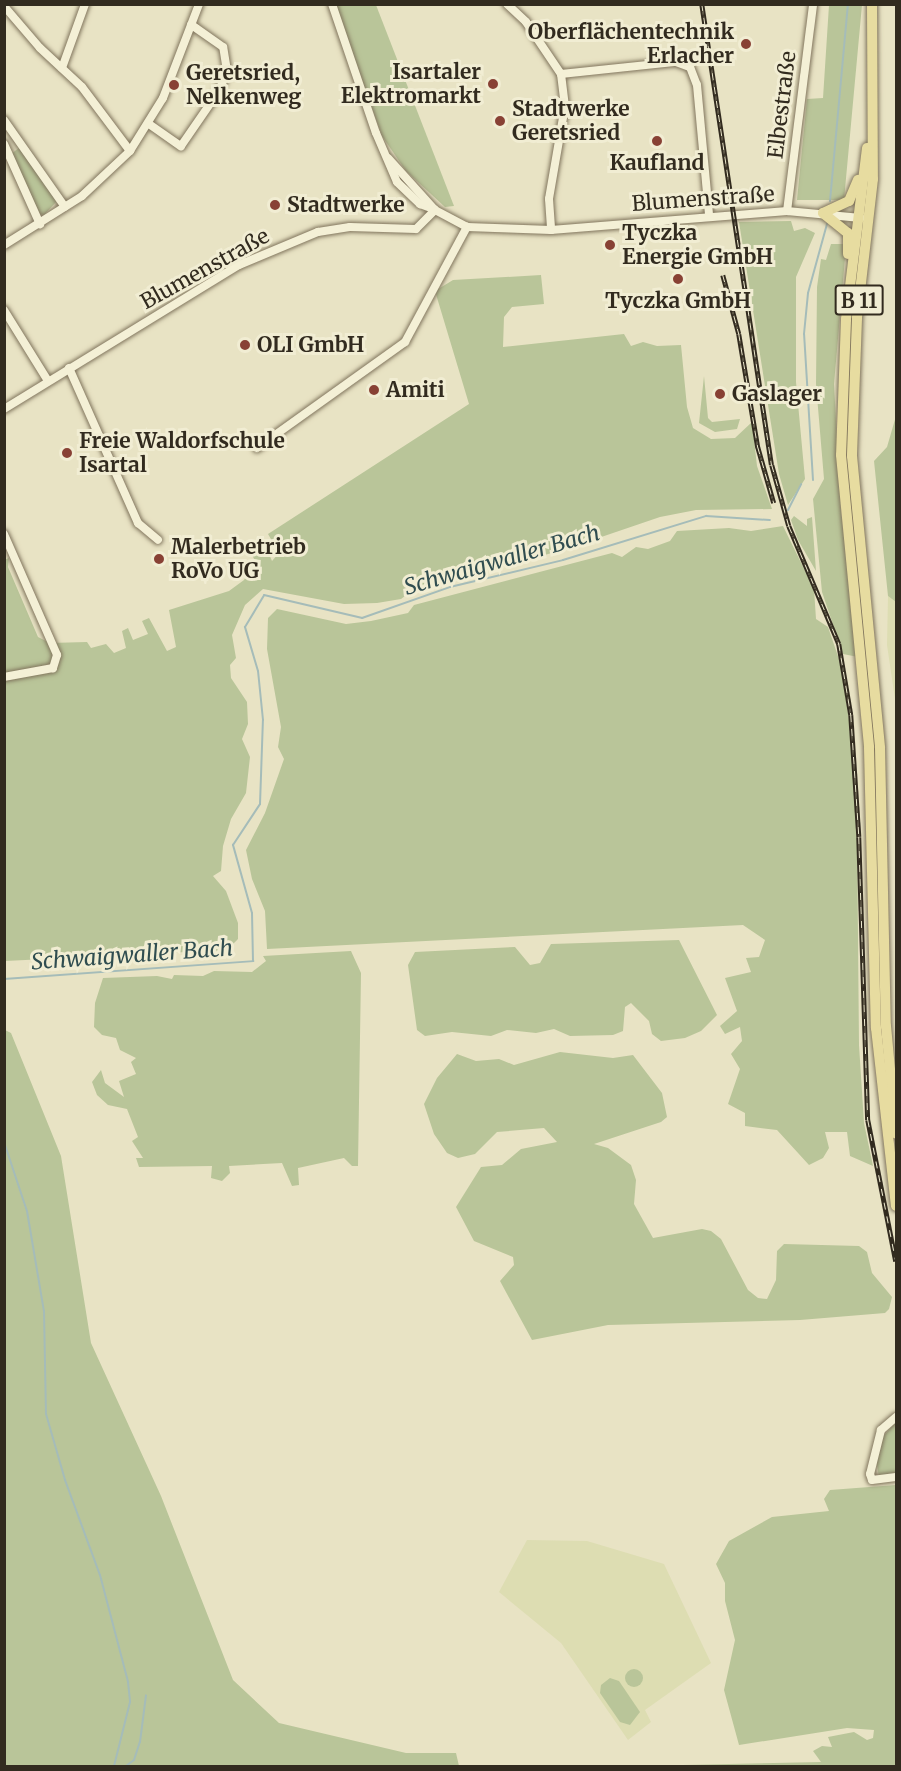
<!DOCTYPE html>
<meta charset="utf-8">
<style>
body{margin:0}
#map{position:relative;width:901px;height:1771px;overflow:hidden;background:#e8e3c4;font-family:Merriweather,serif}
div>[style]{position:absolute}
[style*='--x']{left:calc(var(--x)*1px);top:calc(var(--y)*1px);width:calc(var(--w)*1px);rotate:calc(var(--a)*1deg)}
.farmland>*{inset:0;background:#ddddb2}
.green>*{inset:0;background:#b9c599}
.round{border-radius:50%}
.stream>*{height:2px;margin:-1px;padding:0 1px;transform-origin:1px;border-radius:1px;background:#a5bcb9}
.roads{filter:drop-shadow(0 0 2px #81755d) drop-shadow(0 0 2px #81755d)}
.minor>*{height:8px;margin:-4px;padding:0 4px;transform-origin:4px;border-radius:4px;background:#f4f0d6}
.major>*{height:10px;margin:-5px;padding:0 5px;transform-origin:5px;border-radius:5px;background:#e7dca0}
.rail>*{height:4.5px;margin-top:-2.25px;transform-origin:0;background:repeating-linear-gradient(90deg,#f1edd3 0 7px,#322b1f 0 14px);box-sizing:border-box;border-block:2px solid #322b1f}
.dots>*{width:16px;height:16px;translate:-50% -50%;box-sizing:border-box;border:3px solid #f1edd3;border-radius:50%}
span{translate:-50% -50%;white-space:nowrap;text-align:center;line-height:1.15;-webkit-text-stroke:6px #f1edd3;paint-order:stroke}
.shield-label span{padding:2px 4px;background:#f1edd3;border:2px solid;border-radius:4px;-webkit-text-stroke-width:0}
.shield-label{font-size:20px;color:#322b1f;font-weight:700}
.poi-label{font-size:21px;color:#322b1f;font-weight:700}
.right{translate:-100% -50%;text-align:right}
.left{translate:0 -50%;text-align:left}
.street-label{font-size:21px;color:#322b1f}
.water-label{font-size:22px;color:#304d50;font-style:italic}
.frame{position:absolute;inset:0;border:6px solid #322b1f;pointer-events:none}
</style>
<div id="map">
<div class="farmland">
<i style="clip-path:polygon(888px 596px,896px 602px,896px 759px,895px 699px,887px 645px)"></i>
<i style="clip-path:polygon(527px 1540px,587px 1541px,664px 1564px,711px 1663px,645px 1710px,651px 1722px,628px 1740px,561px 1643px,499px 1592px)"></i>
</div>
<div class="green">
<i style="clip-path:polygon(335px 5px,376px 5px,454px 206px,445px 207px,406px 171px,382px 136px)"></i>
<i style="clip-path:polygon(829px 5px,862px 5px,844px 200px,797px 200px,807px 99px,823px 98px)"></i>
<i style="clip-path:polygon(19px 148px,57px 201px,44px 215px,40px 214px,11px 154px)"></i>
<i style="clip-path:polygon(791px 221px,794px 231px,805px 228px,815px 233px,796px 277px,796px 382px,805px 479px,788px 505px,779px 474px,739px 222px)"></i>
<i style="clip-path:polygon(831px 244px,844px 244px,845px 258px,834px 384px,841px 512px,858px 657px,843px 654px,822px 592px,813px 499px,824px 479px,816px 384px,817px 287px,821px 259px,826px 260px)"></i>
<i style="clip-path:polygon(541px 275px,544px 304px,512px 307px,504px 317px,503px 347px,624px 334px,631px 346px,643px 342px,657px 346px,681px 345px,687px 407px,693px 428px,711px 439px,735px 438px,752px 422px,757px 466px,772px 509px,696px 510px,660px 517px,569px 548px,475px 575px,444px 580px,413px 590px,401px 599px,377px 603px,344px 604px,263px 589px,245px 605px,232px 635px,236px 658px,230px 665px,231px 678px,247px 702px,248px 724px,242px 739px,250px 757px,246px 793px,231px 819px,223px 846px,221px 871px,213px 876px,226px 891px,238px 923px,238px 939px,227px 950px,5px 961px,4px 560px,9px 558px,8px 567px,38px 637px,50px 643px,87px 642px,91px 648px,106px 644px,114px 653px,126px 648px,122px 631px,128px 628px,133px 640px,148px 634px,142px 621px,149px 618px,167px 651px,176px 647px,169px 610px,229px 591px,244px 580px,255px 561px,247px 544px,255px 545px,262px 555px,269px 554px,272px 561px,279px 553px,268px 534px,469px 404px,435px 291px,453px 280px)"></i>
<i style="clip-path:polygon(704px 376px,708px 418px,712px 422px,740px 419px,737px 429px,715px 432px,699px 423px)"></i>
<i style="clip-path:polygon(896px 416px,896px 602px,888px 596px,874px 461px,887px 447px)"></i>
<i style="clip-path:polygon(794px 516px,807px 526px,807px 519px,812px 517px,816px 571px,798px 540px,791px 520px)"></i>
<i style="clip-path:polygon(783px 526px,814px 589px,816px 619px,828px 627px,840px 662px,849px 720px,857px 825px,859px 1045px,864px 1123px,873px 1166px,850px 1156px,847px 1132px,825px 1132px,829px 1148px,823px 1158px,809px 1165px,777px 1130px,745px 1126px,745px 1113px,728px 1104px,740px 1069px,731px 1054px,742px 1041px,740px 1027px,725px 1034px,720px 1026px,737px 1011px,725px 978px,751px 972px,746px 958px,759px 957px,765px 940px,743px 925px,267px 949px,265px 911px,252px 879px,246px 850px,265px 813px,284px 759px,278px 747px,281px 727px,267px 649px,268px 618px,277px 609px,346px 624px,371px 621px,408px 613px,414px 605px,612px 553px,622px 557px,636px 547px,648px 549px,670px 541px,677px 531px,729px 528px,751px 531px)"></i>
<i style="clip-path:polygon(679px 940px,717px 1015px,701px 1031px,685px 1038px,661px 1041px,652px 1034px,649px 1021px,631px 1003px,625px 1007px,623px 1031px,613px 1035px,570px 1036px,554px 1029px,536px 1033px,507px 1030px,491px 1036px,452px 1032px,425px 1036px,417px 1030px,408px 965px,415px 952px,515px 947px,530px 965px,540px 963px,551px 944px)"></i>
<i style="clip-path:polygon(351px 951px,361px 973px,358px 1166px,352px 1166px,344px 1158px,298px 1168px,299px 1185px,292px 1186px,282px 1163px,229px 1166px,230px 1173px,222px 1181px,211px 1178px,212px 1166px,139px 1167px,136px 1158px,143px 1158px,132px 1141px,138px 1137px,127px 1109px,108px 1105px,97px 1095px,92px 1082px,101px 1070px,105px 1083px,124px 1097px,119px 1081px,136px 1074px,131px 1062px,136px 1058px,120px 1050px,116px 1038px,102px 1035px,94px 1027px,95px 1003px,103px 978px,157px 976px,172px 979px,174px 975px,203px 976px,214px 971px,252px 972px,266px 961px,263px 956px)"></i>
<i style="clip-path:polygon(5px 1030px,11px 1033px,61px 1156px,91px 1343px,161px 1496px,233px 1680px,279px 1723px,406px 1753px,456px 1753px,459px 1766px,5px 1766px)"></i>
<i style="clip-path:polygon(560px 1052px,613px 1058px,633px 1055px,662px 1093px,667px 1117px,661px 1122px,594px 1144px,608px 1148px,631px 1165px,636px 1180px,634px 1204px,653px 1238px,702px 1229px,711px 1231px,721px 1239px,748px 1290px,758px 1298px,767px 1299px,776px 1280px,777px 1251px,784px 1244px,859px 1246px,867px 1252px,872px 1273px,892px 1297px,889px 1309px,885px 1313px,800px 1320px,608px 1325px,532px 1340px,500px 1281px,514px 1265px,513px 1257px,474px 1241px,456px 1207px,481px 1167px,502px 1165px,521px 1149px,557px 1142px,544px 1128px,497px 1132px,475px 1154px,458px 1158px,447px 1153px,434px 1134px,424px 1104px,437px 1078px,457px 1054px,476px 1061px,499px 1059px,514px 1065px)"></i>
<i style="clip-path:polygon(896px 1422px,896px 1475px,879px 1477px,876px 1459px,878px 1442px)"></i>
<i style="clip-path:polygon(896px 1485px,896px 1766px,636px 1766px,821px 1762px,813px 1751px,822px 1746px,832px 1747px,828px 1737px,854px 1732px,867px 1740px,873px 1738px,874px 1730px,847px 1728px,739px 1745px,724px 1690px,735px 1640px,725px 1601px,725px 1583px,716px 1564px,729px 1541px,772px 1517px,829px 1511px,824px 1499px,830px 1490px)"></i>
<i class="round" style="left:625px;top:1669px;width:18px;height:18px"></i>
<i style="clip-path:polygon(610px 1678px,619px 1681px,640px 1712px,630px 1725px,620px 1722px,600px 1693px,601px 1685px)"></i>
</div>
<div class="stream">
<i style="--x:830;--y:201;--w:198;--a:-84.8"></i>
<i style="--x:813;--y:480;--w:146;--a:-93.5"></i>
<i style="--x:804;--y:334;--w:41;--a:-84.4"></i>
<i style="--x:808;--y:293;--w:72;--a:-74.6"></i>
<i style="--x:788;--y:510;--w:29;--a:-63"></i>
<i style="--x:4;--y:979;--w:250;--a:-4.1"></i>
<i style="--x:253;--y:961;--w:48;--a:-91.2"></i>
<i style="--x:252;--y:913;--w:71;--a:-105.6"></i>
<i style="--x:233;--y:845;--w:49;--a:-56.6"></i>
<i style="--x:260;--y:804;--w:84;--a:-88"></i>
<i style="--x:263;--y:720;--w:49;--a:-95.8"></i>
<i style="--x:258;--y:671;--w:46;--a:-106.5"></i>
<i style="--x:245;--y:627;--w:37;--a:-59"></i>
<i style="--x:264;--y:595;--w:101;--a:13.2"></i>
<i style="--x:362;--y:618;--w:93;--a:-19.4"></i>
<i style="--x:450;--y:587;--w:116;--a:-13.4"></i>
<i style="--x:563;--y:560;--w:150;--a:-17.1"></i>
<i style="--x:706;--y:516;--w:64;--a:3.6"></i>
<i style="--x:4;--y:1142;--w:73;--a:71.6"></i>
<i style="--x:27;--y:1211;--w:101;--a:80.4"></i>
<i style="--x:44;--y:1311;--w:103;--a:88.9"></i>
<i style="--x:46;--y:1414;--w:69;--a:73.9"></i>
<i style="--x:65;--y:1480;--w:101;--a:69.8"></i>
<i style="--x:100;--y:1575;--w:111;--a:75.3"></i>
<i style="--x:128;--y:1682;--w:20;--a:84"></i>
<i style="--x:130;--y:1702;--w:66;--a:104"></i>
<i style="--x:126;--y:1766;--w:10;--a:-37"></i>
<i style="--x:134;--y:1760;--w:19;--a:-72"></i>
<i style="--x:140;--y:1742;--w:47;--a:-82.7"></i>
</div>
<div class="roads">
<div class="minor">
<i style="--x:332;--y:4;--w:136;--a:71.2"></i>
<i style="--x:376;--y:133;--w:53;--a:66.8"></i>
<i style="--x:397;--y:182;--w:32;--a:44"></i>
<i style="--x:420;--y:204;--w:15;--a:20"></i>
<i style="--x:507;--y:4;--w:26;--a:43"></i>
<i style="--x:526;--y:22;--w:63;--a:56.1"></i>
<i style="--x:561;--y:74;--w:32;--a:83"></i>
<i style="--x:565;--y:106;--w:94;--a:99.8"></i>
<i style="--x:549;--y:199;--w:31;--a:86"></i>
<i style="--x:4;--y:6;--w:55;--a:49.4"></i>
<i style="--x:40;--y:48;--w:57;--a:42.9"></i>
<i style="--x:82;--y:87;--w:80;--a:53.1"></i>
<i style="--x:62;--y:68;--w:68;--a:-70.2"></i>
<i style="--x:561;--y:74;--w:116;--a:-6"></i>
<i style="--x:676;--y:62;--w:15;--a:20"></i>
<i style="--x:690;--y:67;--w:19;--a:69"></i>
<i style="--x:697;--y:85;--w:131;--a:84.7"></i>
<i style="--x:4;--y:120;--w:106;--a:55"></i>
<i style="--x:149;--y:124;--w:39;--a:35"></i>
<i style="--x:181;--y:146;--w:67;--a:-55.4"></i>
<i style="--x:219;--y:91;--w:22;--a:-68"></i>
<i style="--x:227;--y:71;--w:24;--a:-99"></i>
<i style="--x:223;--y:47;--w:39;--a:-145"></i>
<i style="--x:4;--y:144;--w:88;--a:65.8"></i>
<i style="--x:388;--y:158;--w:70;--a:47.9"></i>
<i style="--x:435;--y:210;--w:36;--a:28"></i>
<i style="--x:467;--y:227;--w:84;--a:2"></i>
<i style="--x:551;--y:230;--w:237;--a:-4.6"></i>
<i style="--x:787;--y:211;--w:74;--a:5.4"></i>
<i style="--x:787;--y:211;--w:209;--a:-82.8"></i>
<i style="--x:4;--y:245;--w:92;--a:-32.1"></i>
<i style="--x:82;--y:196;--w:66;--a:-43.2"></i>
<i style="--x:130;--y:151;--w:62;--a:-58.1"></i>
<i style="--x:163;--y:98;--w:101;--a:-69"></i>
<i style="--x:4;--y:310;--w:84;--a:58.2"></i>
<i style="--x:69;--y:368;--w:170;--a:66"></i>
<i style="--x:138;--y:523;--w:26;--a:40"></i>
<i style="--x:4;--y:409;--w:276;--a:-31.5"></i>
<i style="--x:239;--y:265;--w:86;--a:-22.7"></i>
<i style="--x:318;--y:232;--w:32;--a:-9"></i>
<i style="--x:350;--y:227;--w:66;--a:1.7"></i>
<i style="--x:416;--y:229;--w:27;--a:-45"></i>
<i style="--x:257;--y:448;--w:182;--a:-35.6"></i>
<i style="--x:405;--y:342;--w:131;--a:-61.7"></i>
<i style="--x:4;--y:534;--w:132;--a:66.3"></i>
<i style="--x:57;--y:655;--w:14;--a:107"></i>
<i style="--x:53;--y:668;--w:50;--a:169.6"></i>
<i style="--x:896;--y:1417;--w:20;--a:139"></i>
<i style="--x:881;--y:1430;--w:45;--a:104"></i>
<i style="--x:870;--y:1474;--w:6;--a:72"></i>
<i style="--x:872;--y:1480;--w:24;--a:-7"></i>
</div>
<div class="major">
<i style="--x:872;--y:4;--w:175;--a:89.7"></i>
<i style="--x:873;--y:179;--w:140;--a:96.6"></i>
<i style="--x:857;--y:318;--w:138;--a:92.1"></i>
<i style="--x:852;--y:456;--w:293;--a:84.5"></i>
<i style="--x:880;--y:748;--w:278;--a:88.8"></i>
<i style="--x:886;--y:1026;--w:108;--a:84.7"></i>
<i style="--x:867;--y:148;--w:173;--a:97"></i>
<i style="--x:846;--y:320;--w:135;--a:92.1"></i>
<i style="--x:841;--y:455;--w:294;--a:84.5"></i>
<i style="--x:869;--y:748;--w:280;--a:88.6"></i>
<i style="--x:876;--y:1028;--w:179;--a:83.6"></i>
<i style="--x:823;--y:213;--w:32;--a:39"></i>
<i style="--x:848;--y:233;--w:21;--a:90"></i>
<i style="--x:823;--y:213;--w:29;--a:-25"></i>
<i style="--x:849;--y:201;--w:23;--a:-67"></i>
</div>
</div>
<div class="rail">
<i style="--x:702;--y:4;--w:466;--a:81.4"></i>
<i style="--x:772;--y:465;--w:63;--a:74.4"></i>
<i style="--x:789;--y:526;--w:128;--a:67"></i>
<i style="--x:839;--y:644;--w:72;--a:80.4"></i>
<i style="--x:851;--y:715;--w:122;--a:86.2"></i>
<i style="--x:859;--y:837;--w:283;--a:88.2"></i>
<i style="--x:868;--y:1120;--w:144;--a:78.8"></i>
<i style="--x:723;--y:275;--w:61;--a:74.8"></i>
<i style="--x:739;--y:334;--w:115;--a:80.5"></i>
<i style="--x:758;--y:447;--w:58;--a:74.1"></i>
</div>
<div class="dots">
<i style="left:746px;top:44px;background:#884134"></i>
<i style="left:493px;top:84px;background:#884134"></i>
<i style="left:174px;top:85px;background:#884134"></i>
<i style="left:500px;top:121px;background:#884134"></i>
<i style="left:657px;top:141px;background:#884134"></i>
<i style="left:275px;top:205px;background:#884134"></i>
<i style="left:610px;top:245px;background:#884134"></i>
<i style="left:678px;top:279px;background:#884134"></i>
<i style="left:245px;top:345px;background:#884134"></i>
<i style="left:374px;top:390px;background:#884134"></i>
<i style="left:720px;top:394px;background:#884134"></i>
<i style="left:67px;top:453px;background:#884134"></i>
<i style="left:159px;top:559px;background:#884134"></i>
</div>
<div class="shield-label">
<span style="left:859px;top:300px">B 11</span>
</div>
<div class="poi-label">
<span class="right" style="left:734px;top:44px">Oberflächentechnik<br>Erlacher</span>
<span class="right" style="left:481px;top:84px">Isartaler<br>Elektromarkt</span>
<span class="left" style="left:186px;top:85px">Geretsried,<br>Nelkenweg</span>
<span class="left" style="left:512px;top:121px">Stadtwerke<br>Geretsried</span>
<span style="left:657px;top:163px">Kaufland</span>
<span class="left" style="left:287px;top:205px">Stadtwerke</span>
<span class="left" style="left:622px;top:245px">Tyczka<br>Energie GmbH</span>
<span style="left:678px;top:301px">Tyczka GmbH</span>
<span class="left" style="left:257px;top:345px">OLI GmbH</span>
<span class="left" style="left:386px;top:390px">Amiti</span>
<span class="left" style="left:732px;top:394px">Gaslager</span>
<span class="left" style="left:79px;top:453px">Freie Waldorfschule<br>Isartal</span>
<span class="left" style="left:171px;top:559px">Malerbetrieb<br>RoVo UG</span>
</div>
<div class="street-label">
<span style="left:782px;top:105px;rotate:-83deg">Elbestraße</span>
<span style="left:703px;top:199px;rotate:-4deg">Blumenstraße</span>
<span style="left:205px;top:269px;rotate:-29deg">Blumenstraße</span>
</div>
<div class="water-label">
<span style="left:502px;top:560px;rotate:-16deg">Schwaigwaller Bach</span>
<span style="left:132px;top:955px;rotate:-4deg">Schwaigwaller Bach</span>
</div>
<div class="frame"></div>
</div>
